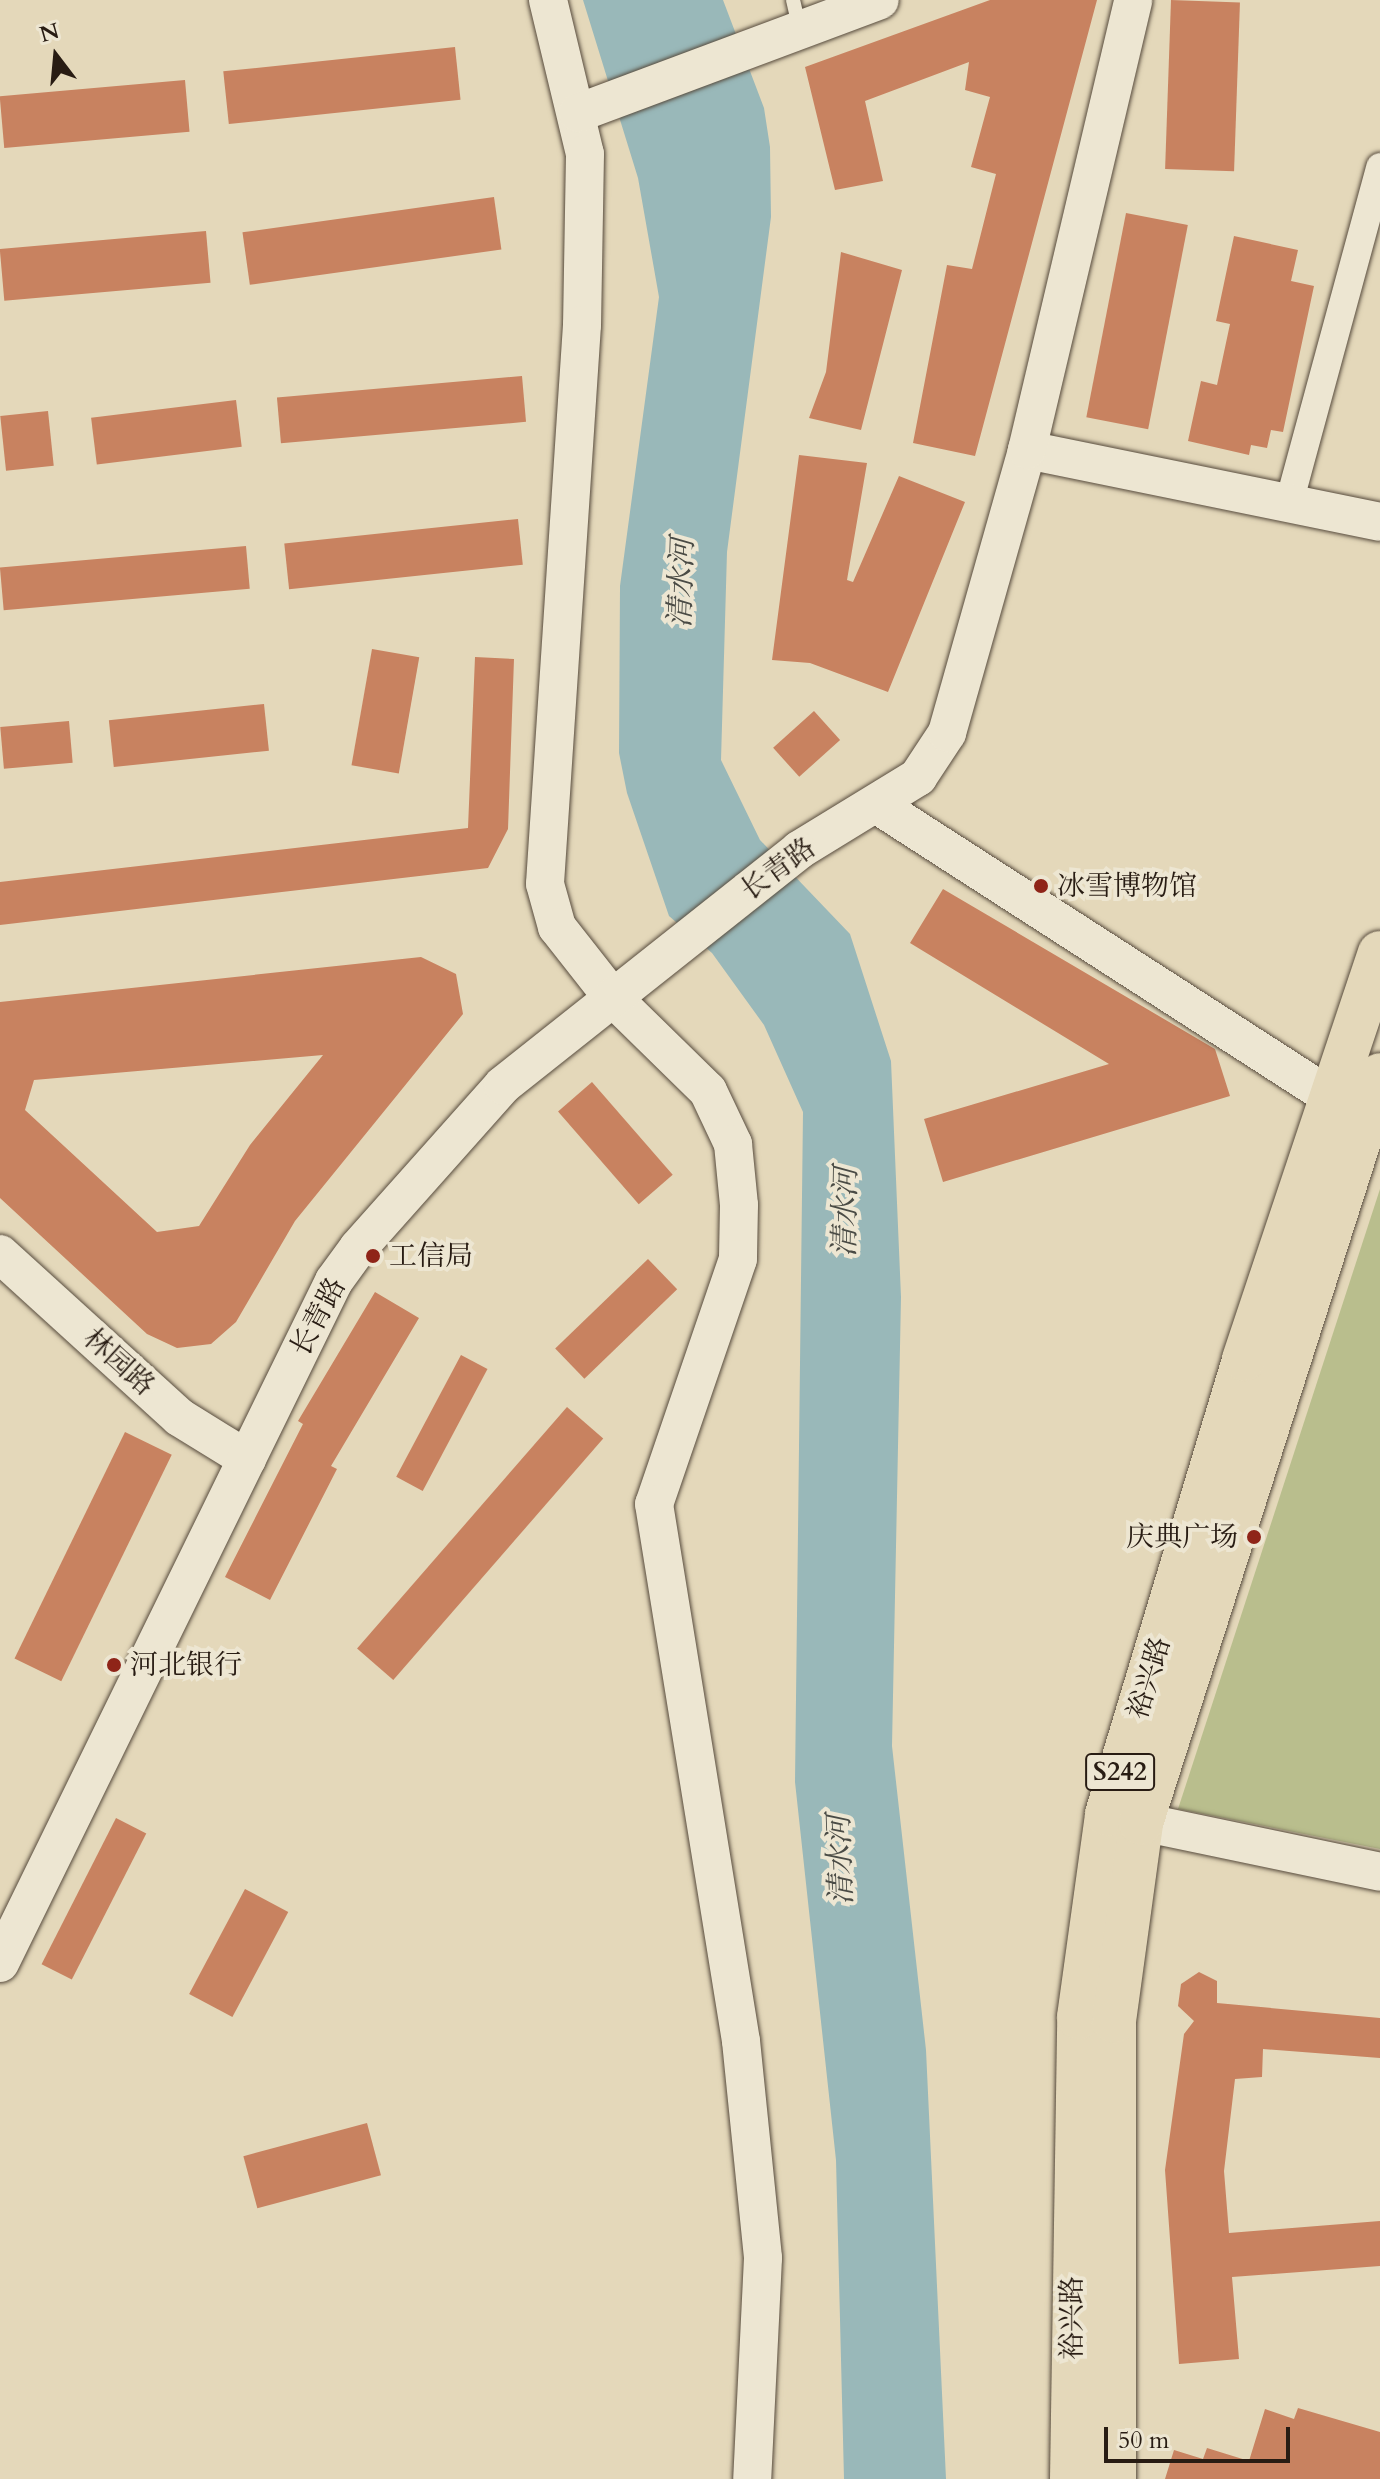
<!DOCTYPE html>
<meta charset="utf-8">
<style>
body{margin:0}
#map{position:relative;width:1380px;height:2479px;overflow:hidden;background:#e4d8ba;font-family:Cardo,"Noto Serif SC",serif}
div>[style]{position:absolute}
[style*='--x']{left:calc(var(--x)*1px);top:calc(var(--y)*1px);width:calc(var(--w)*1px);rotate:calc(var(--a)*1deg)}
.green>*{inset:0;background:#b9be8d}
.water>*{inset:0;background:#99b8b9}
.building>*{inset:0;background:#c88260;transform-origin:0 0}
.roads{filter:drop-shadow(0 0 2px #574b3d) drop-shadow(0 0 2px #574b3d)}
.lane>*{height:14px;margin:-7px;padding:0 7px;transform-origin:7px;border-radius:7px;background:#ede6d2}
.street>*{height:28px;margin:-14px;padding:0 14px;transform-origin:14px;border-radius:14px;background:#ede6d2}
.secondary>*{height:38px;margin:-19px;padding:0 19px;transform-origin:19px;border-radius:19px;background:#ede6d2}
.primary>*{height:44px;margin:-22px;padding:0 22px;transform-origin:22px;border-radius:22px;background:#e4d8ba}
.dots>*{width:22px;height:22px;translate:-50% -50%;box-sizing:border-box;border:4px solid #ede6d2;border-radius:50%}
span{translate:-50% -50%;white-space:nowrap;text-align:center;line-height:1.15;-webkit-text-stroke:8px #ede6d2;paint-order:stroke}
.shield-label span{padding:2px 6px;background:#ede6d2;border:2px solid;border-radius:6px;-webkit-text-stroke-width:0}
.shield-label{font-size:26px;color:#281c13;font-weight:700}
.street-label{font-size:28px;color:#281c13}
.poi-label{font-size:28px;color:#281c13}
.left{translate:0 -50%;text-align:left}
.right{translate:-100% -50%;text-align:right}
.water-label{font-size:30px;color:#4a4b45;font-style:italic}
.north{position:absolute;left:16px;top:16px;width:80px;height:80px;-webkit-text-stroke:6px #ede6d2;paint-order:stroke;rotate:344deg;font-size:22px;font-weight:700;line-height:32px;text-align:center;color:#281c13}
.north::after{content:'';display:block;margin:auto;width:28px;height:36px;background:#281c13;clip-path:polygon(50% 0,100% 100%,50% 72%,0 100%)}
.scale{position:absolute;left:1104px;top:2427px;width:186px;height:36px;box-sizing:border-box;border:4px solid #281c13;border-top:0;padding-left:10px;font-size:24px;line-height:28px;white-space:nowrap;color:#281c13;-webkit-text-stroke:6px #ede6d2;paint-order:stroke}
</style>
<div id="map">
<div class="green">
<i style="clip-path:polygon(1380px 1189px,1380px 1849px,1178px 1809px)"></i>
</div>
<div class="water">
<i style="clip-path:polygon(583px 0,723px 0,764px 108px,770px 147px,771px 217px,727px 552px,721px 760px,760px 840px,850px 934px,891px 1061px,901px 1297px,892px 1746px,926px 2050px,946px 2479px,844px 2479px,836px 2160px,795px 1782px,803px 1112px,764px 1025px,712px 953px,669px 916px,627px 793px,619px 753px,620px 586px,659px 297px,638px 178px)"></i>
</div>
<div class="building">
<i style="clip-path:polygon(990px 0,1097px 0,975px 456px,913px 443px,947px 265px,972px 269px,996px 174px,971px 167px,990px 97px,965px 90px,969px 62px,865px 101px,883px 181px,835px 190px,805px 67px)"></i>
<i style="left:1171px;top:0;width:69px;height:169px;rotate:2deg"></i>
<i style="left:455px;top:47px;width:53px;height:233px;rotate:84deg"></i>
<i style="left:185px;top:80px;width:52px;height:186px;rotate:85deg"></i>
<i style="left:494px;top:197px;width:53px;height:254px;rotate:82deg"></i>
<i style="left:1126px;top:213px;width:63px;height:208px;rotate:11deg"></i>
<i style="left:206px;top:231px;width:52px;height:207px;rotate:85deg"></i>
<i style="clip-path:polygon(1234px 236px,1298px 250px,1291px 281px,1314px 286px,1283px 432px,1271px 430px,1267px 448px,1251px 445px,1249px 455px,1188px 441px,1201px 381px,1217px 385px,1230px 324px,1216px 321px)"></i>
<i style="clip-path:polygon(841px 252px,902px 270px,861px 430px,809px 418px,826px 372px)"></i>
<i style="left:522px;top:376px;width:46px;height:246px;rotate:85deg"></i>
<i style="left:236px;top:400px;width:47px;height:146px;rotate:83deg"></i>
<i style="left:48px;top:411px;width:55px;height:48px;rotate:84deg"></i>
<i style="clip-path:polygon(799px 455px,867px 463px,847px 580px,853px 582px,899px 476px,965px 502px,888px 692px,810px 663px,772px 660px)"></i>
<i style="left:518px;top:519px;width:46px;height:235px;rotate:84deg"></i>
<i style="left:246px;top:546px;width:43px;height:247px;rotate:85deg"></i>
<i style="left:372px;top:649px;width:48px;height:118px;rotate:10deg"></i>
<i style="clip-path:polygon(475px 657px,514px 659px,508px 829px,488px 868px,0 925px,0 882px,468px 828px)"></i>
<i style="left:264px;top:704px;width:47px;height:156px;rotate:84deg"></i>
<i style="left:814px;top:711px;width:39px;height:55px;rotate:48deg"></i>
<i style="left:69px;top:721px;width:42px;height:69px;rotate:85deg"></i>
<i style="clip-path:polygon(943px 889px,1215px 1049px,1230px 1096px,943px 1182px,924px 1119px,1109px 1064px,910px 943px)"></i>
<i style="clip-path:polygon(evenodd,421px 957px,456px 974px,463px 1014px,295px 1221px,236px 1322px,211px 1344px,177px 1348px,147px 1334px,0 1198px,0 1002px,421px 957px,323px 1055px,250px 1145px,199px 1226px,157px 1232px,25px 1110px,34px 1080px,323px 1055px)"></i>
<i style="left:592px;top:1082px;width:123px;height:45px;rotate:49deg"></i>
<i style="left:648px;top:1259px;width:42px;height:129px;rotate:46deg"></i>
<i style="clip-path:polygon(375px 1292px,419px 1318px,331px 1466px,337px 1469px,270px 1600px,225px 1577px,303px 1424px,298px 1421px)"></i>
<i style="left:461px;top:1355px;width:30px;height:138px;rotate:28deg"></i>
<i style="left:567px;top:1407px;width:48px;height:320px;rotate:41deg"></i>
<i style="left:125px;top:1432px;width:52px;height:252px;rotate:26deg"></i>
<i style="left:116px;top:1818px;width:34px;height:164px;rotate:27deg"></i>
<i style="left:245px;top:1889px;width:49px;height:119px;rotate:28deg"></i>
<i style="clip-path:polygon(1199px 1972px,1217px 1981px,1217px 2003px,1380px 2018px,1380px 2058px,1263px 2049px,1262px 2077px,1235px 2079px,1224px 2171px,1229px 2233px,1380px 2221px,1380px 2266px,1232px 2277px,1239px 2359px,1179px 2364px,1165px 2170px,1184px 2034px,1194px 2021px,1178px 2006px,1181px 1984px)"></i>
<i style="left:367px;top:2123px;width:54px;height:128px;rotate:75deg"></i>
<i style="clip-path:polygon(1298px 2408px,1380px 2432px,1380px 2479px,1165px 2479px,1174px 2450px,1203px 2459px,1207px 2448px,1249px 2461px,1265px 2409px,1294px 2419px)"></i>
</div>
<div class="roads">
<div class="lane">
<i style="--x:793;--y:0;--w:28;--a:77"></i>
</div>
<div class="street">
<i style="--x:1289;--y:503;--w:348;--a:-74.8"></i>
</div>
<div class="secondary">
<i style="--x:548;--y:0;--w:158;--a:76.5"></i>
<i style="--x:585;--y:154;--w:171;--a:91"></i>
<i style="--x:582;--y:325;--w:560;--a:93.79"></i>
<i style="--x:545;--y:884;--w:45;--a:74.4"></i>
<i style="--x:557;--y:927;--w:89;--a:51.8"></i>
<i style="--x:612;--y:997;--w:134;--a:44.4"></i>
<i style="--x:708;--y:1091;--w:59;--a:64.7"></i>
<i style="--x:733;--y:1144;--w:61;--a:84.4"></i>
<i style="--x:739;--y:1205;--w:54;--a:91.1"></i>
<i style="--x:738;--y:1259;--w:259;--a:108.9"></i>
<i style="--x:654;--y:1504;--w:544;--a:80.8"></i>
<i style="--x:741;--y:2041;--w:218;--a:84.2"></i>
<i style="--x:763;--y:2258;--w:221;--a:92.8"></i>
<i style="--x:578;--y:113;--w:322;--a:-20.5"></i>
<i style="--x:1027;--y:450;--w:360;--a:11.5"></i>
<i style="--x:879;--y:806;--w:565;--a:32.79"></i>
<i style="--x:0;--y:1254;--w:242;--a:42.3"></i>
<i style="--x:179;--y:1417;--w:80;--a:31.7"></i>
<i style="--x:1113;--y:1816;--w:273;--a:11.8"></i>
<i style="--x:0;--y:1963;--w:759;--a:-63.91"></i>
<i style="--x:334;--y:1281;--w:41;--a:-54"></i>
<i style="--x:358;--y:1248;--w:218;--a:-48.3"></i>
<i style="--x:503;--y:1085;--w:378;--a:-38.4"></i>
<i style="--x:799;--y:850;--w:140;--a:-31.5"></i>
<i style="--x:918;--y:777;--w:53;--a:-56.6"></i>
<i style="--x:947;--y:733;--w:294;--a:-74.2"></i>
<i style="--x:1027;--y:450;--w:462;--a:-76.7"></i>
</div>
<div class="primary">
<i style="--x:1072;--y:2479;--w:462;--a:-89.1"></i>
<i style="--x:1079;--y:2017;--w:205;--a:-82.1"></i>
<i style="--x:1107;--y:1814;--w:475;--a:-73.2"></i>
<i style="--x:1244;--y:1359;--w:428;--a:-71.5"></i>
<i style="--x:1114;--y:2479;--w:458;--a:-90"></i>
<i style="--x:1114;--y:2021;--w:200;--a:-82.2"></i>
<i style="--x:1141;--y:1823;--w:785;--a:-72.28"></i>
</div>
</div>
<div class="dots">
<i style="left:1041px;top:886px;background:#8f2418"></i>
<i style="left:373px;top:1256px;background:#8f2418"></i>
<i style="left:1254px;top:1537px;background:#8f2418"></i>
<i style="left:114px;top:1665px;background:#8f2418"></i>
</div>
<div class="shield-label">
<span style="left:1120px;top:1772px">S242</span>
</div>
<div class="street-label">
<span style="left:778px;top:869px;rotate:-36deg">长青路</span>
<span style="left:318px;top:1317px;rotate:-62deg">长青路</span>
<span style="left:119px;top:1362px;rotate:42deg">林园路</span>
<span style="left:1149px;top:1678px;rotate:-73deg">裕兴路</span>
<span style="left:1072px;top:2318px;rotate:-90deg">裕兴路</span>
</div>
<div class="poi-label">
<span class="left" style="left:1057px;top:886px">冰雪博物馆</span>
<span class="left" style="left:389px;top:1256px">工信局</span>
<span class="right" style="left:1238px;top:1537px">庆典广场</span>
<span class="left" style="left:130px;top:1665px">河北银行</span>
</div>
<div class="water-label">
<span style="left:682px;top:583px;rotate:-88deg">清水河</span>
<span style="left:846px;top:1212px;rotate:-89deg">清水河</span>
<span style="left:841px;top:1860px;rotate:-92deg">清水河</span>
</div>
<div class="north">N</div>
<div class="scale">50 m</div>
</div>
